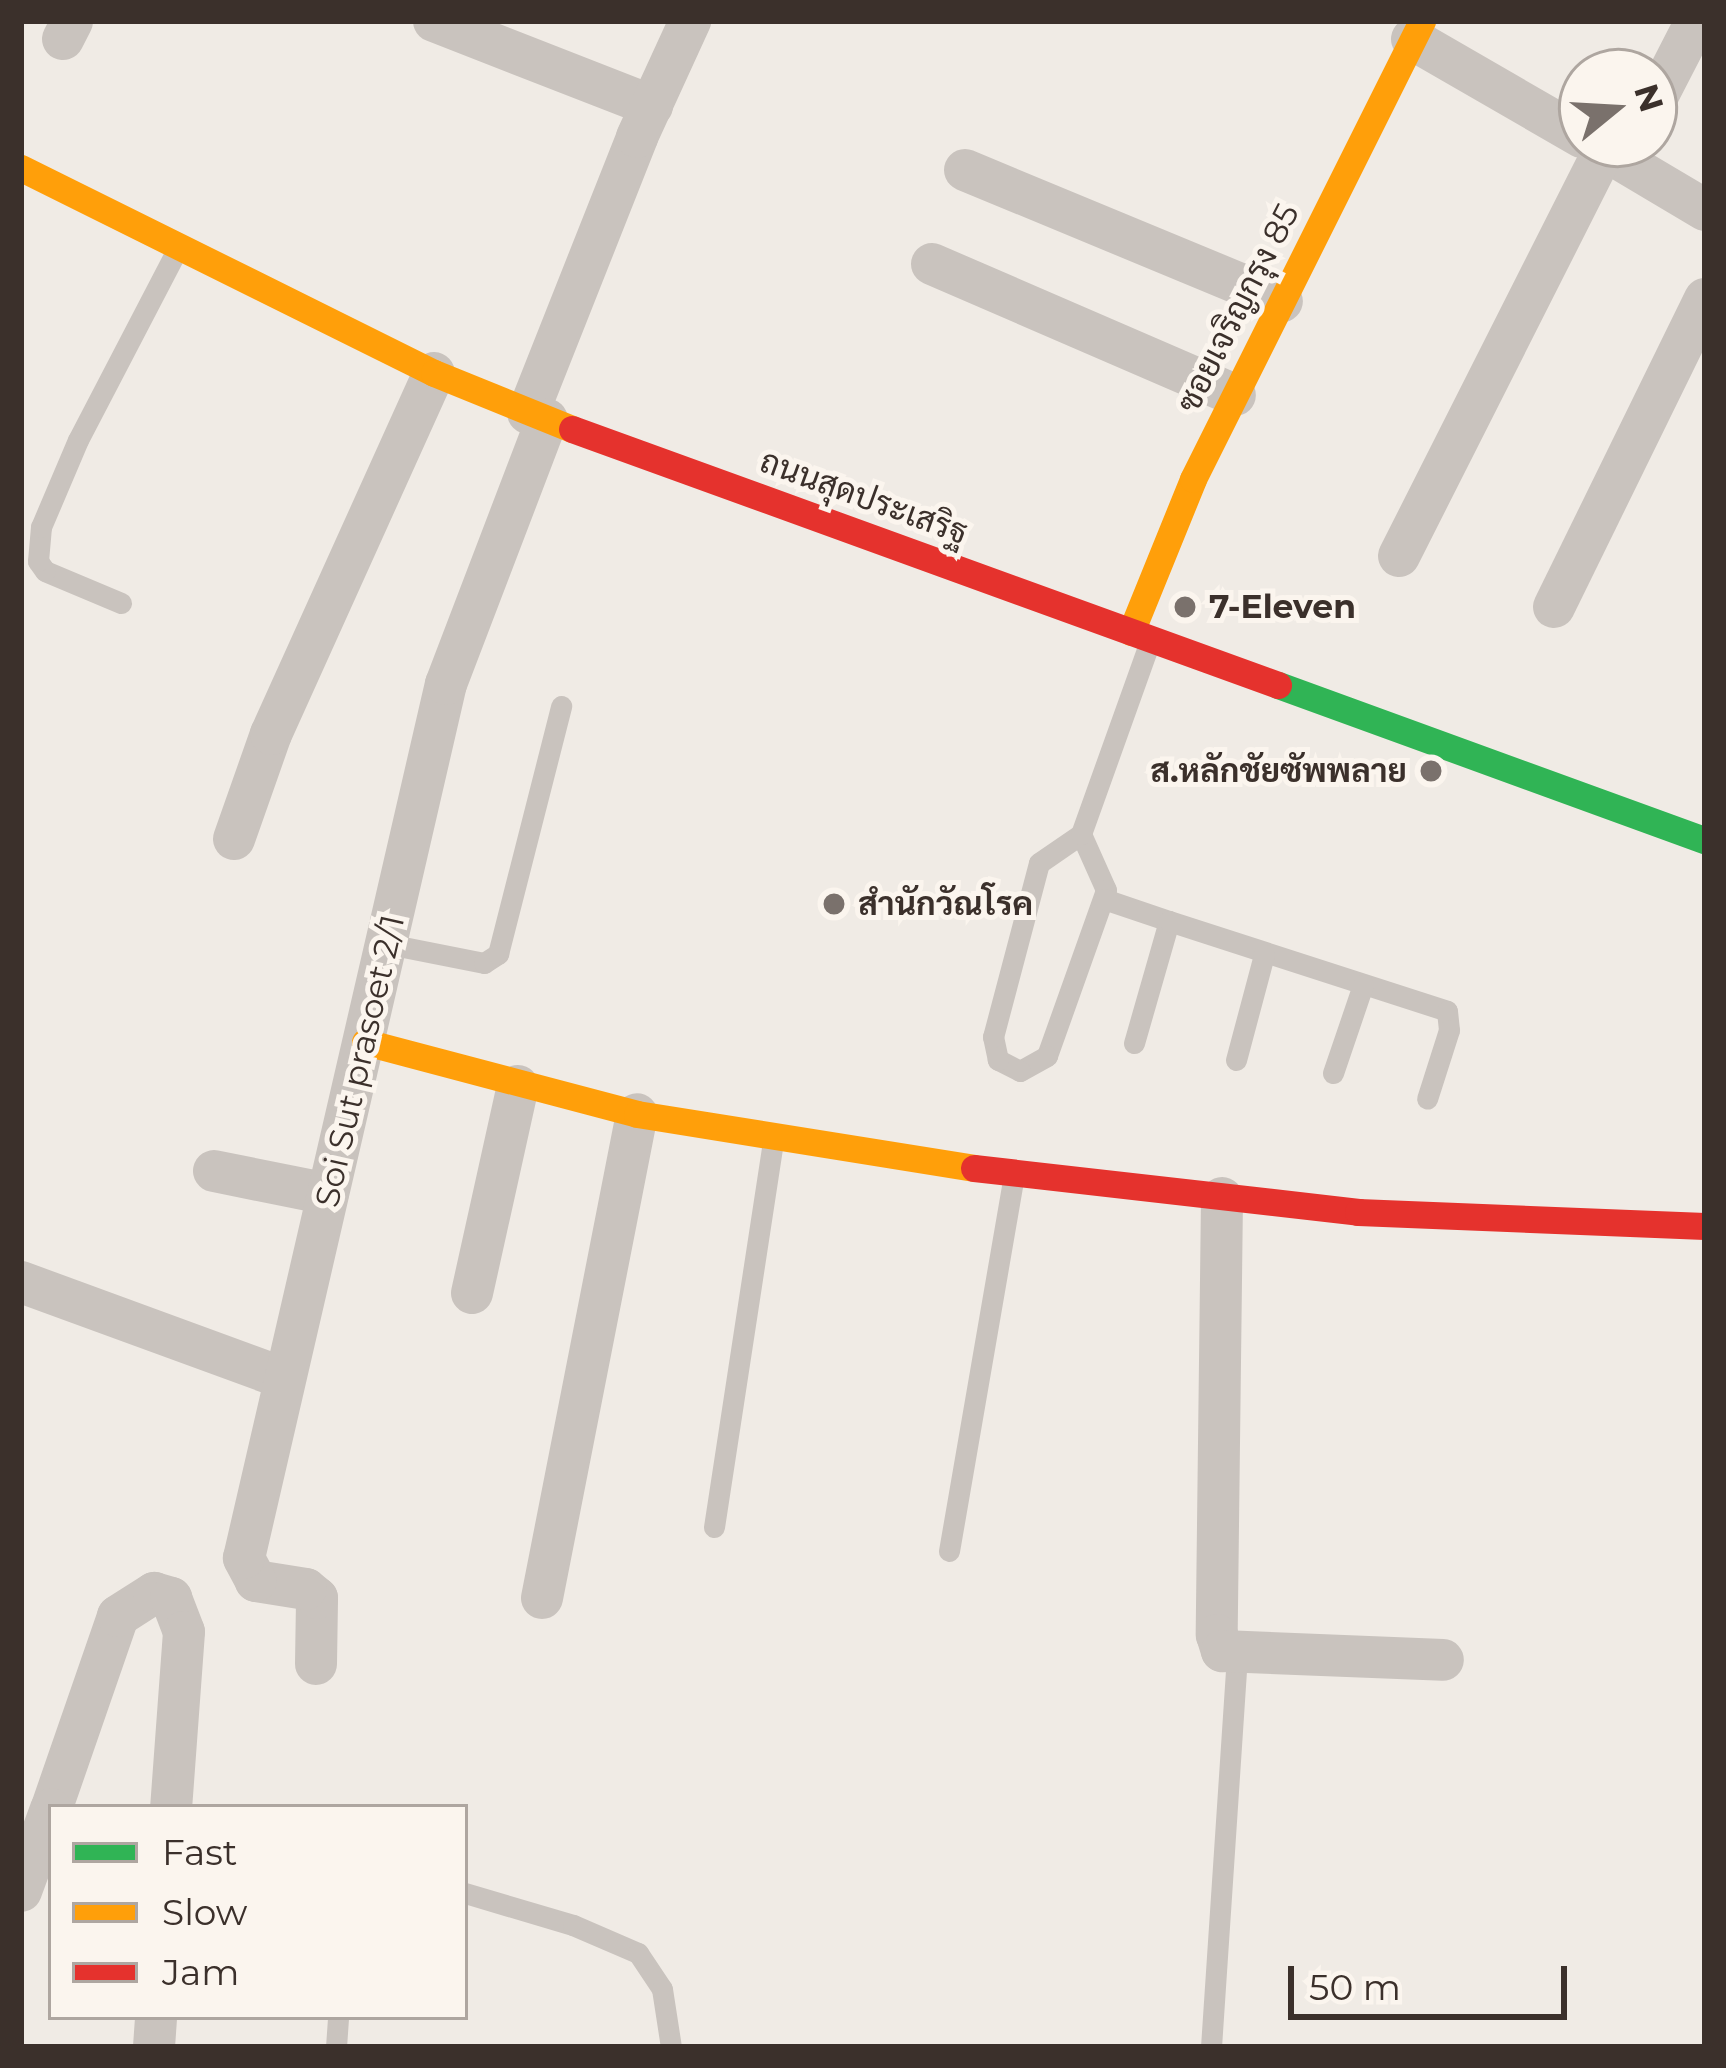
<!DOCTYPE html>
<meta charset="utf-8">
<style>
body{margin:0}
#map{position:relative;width:1726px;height:2068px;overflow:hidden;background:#f0ebe5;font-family:Montserrat,Sarabun,sans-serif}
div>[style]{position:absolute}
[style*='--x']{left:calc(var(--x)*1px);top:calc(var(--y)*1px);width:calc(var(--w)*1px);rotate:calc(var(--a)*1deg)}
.lane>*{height:21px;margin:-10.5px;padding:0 10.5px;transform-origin:10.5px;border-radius:10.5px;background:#c9c3be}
.street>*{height:42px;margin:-21px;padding:0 21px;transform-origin:21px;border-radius:21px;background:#c9c3be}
.fast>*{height:27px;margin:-13.5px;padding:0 13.5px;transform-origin:13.5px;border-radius:13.5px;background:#30b455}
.slow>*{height:27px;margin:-13.5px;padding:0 13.5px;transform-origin:13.5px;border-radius:13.5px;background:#ff9f0a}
.jam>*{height:27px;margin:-13.5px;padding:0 13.5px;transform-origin:13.5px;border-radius:13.5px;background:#e5322d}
.dots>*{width:33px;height:33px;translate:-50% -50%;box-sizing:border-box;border:6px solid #fbf5ee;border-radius:50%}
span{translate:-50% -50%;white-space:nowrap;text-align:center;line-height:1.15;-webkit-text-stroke:10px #fbf5ee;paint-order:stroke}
.street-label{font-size:33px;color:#3b302b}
.poi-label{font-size:33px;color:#3b302b;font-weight:700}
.left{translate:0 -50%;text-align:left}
.right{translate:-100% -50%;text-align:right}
.frame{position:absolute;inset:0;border:24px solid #3b302b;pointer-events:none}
.legend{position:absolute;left:48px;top:1804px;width:420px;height:216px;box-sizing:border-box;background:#fbf5ee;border:3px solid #aea6a0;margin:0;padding:15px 21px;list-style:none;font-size:36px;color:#3b302b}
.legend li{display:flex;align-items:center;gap:24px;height:60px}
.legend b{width:60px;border:3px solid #aea6a0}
.north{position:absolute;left:1558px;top:48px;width:120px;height:120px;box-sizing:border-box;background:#fbf5ee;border:3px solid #aea6a0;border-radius:50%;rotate:72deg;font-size:33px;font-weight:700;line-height:48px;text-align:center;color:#3b302b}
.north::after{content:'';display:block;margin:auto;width:42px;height:54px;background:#7a716c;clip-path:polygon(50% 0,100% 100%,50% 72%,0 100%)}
.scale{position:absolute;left:1288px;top:1966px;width:279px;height:54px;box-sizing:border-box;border:6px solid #3b302b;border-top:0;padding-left:15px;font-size:36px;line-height:42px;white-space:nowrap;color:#3b302b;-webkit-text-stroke:9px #fbf5ee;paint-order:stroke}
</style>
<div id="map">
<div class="lane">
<i style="--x:121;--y:603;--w:82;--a:-157.2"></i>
<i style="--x:45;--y:571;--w:12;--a:-125"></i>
<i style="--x:38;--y:561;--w:34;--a:-85"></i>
<i style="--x:41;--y:527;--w:95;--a:-67"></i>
<i style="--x:78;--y:440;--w:214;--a:-62.5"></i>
<i style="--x:1081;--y:834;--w:61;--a:65.9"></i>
<i style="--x:1106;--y:890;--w:176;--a:109.6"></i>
<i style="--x:1047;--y:1056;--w:31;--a:151"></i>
<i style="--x:1020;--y:1071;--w:25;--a:-153"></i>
<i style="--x:998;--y:1060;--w:24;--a:-102"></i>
<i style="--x:993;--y:1037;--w:180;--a:-75.2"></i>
<i style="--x:1039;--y:863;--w:51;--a:-34.6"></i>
<i style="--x:1081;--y:834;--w:202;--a:-70.3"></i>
<i style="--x:1104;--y:899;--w:69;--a:18.7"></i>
<i style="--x:1169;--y:921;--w:127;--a:106"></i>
<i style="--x:1169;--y:921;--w:292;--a:17.9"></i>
<i style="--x:1447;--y:1011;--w:19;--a:84"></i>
<i style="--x:1449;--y:1030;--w:72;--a:107.7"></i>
<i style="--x:388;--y:944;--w:98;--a:11.2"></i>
<i style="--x:484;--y:963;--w:17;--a:-33"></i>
<i style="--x:498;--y:954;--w:256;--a:-75.7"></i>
<i style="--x:1236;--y:1060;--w:109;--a:-75.1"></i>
<i style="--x:1333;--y:1073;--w:93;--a:-71.2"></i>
<i style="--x:714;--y:1527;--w:389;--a:-81.3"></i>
<i style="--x:949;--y:1551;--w:377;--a:-80.2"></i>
<i style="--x:465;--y:1893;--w:113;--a:16.5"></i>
<i style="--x:573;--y:1925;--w:71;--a:23.3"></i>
<i style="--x:638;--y:1953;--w:43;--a:56.3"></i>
<i style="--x:662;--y:1989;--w:59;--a:81.2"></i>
<i style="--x:336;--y:2047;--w:30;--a:-86"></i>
<i style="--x:1211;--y:2047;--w:393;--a:-86.2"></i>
</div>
<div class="street">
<i style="--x:434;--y:21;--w:234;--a:21.3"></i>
<i style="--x:63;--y:39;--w:20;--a:-63"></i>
<i style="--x:1412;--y:39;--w:196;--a:30"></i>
<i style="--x:1654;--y:103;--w:85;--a:-62.8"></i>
<i style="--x:1594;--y:144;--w:129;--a:30.7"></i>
<i style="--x:965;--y:170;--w:343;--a:22.5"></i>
<i style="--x:932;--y:264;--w:330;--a:23.4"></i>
<i style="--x:528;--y:413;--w:297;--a:-68.4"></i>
<i style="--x:637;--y:137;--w:128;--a:-65.4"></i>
<i style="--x:1399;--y:556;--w:455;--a:-63.2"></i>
<i style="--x:1554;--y:607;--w:343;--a:-63.9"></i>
<i style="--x:234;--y:839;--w:111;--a:-70.6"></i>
<i style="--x:271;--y:734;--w:396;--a:-65.7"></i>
<i style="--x:214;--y:1171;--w:116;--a:11.4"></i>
<i style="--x:1222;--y:1198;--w:437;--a:90.7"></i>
<i style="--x:1217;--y:1635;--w:17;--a:73"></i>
<i style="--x:1222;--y:1651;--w:221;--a:2.3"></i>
<i style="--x:21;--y:1282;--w:279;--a:20.1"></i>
<i style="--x:472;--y:1293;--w:212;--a:-77.5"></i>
<i style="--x:542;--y:1598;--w:493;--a:-78.9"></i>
<i style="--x:316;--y:1664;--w:66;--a:-89.1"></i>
<i style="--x:317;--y:1598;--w:14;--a:-141"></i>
<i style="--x:306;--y:1589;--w:51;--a:-170.9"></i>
<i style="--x:256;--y:1581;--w:26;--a:-118"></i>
<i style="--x:244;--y:1558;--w:897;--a:-76.99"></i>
<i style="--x:446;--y:684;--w:283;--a:-69.1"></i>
<i style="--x:52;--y:1807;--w:202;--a:-70.9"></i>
<i style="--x:118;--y:1616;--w:43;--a:-32.6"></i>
<i style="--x:154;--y:1593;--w:18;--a:16"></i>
<i style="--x:171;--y:1598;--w:36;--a:69"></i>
<i style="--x:184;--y:1632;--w:175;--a:94.2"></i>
<i style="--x:21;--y:1891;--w:87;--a:-69.9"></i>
<i style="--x:154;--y:2047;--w:30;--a:-86"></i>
</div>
<div class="fast">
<i style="--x:1278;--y:685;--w:454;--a:20"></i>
</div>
<div class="slow">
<i style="--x:21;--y:168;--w:461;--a:26.4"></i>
<i style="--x:434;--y:373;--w:149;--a:22.1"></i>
<i style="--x:1131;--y:632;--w:165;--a:-67.9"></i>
<i style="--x:1193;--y:479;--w:512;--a:-63.43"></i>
<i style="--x:365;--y:1042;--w:281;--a:14.8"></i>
<i style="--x:637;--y:1114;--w:341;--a:9.1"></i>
</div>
<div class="jam">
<i style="--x:572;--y:429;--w:751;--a:19.93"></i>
<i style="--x:974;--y:1168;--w:387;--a:6.5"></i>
<i style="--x:1358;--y:1212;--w:347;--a:2.3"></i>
</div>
<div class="dots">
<i style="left:1185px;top:607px;background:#7a716c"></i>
<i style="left:1431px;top:771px;background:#7a716c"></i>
<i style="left:834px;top:904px;background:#7a716c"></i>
</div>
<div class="street-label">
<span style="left:1238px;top:308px;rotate:-63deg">ซอยเจริญกรุง 85</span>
<span style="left:864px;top:497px;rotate:20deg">ถนนสุดประเสริฐ</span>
<span style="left:360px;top:1061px;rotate:-77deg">Soi Sut prasoet 2/1</span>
</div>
<div class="poi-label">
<span class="left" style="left:1209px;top:607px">7-Eleven</span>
<span class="right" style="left:1407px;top:771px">ส.หลักชัยซัพพลาย</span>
<span class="left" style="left:858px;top:904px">สำนักวัณโรค</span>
</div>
<div class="frame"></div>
<ul class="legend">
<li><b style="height:15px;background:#30b455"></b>Fast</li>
<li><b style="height:15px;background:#ff9f0a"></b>Slow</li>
<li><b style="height:15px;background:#e5322d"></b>Jam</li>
</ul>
<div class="north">N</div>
<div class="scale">50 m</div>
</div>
